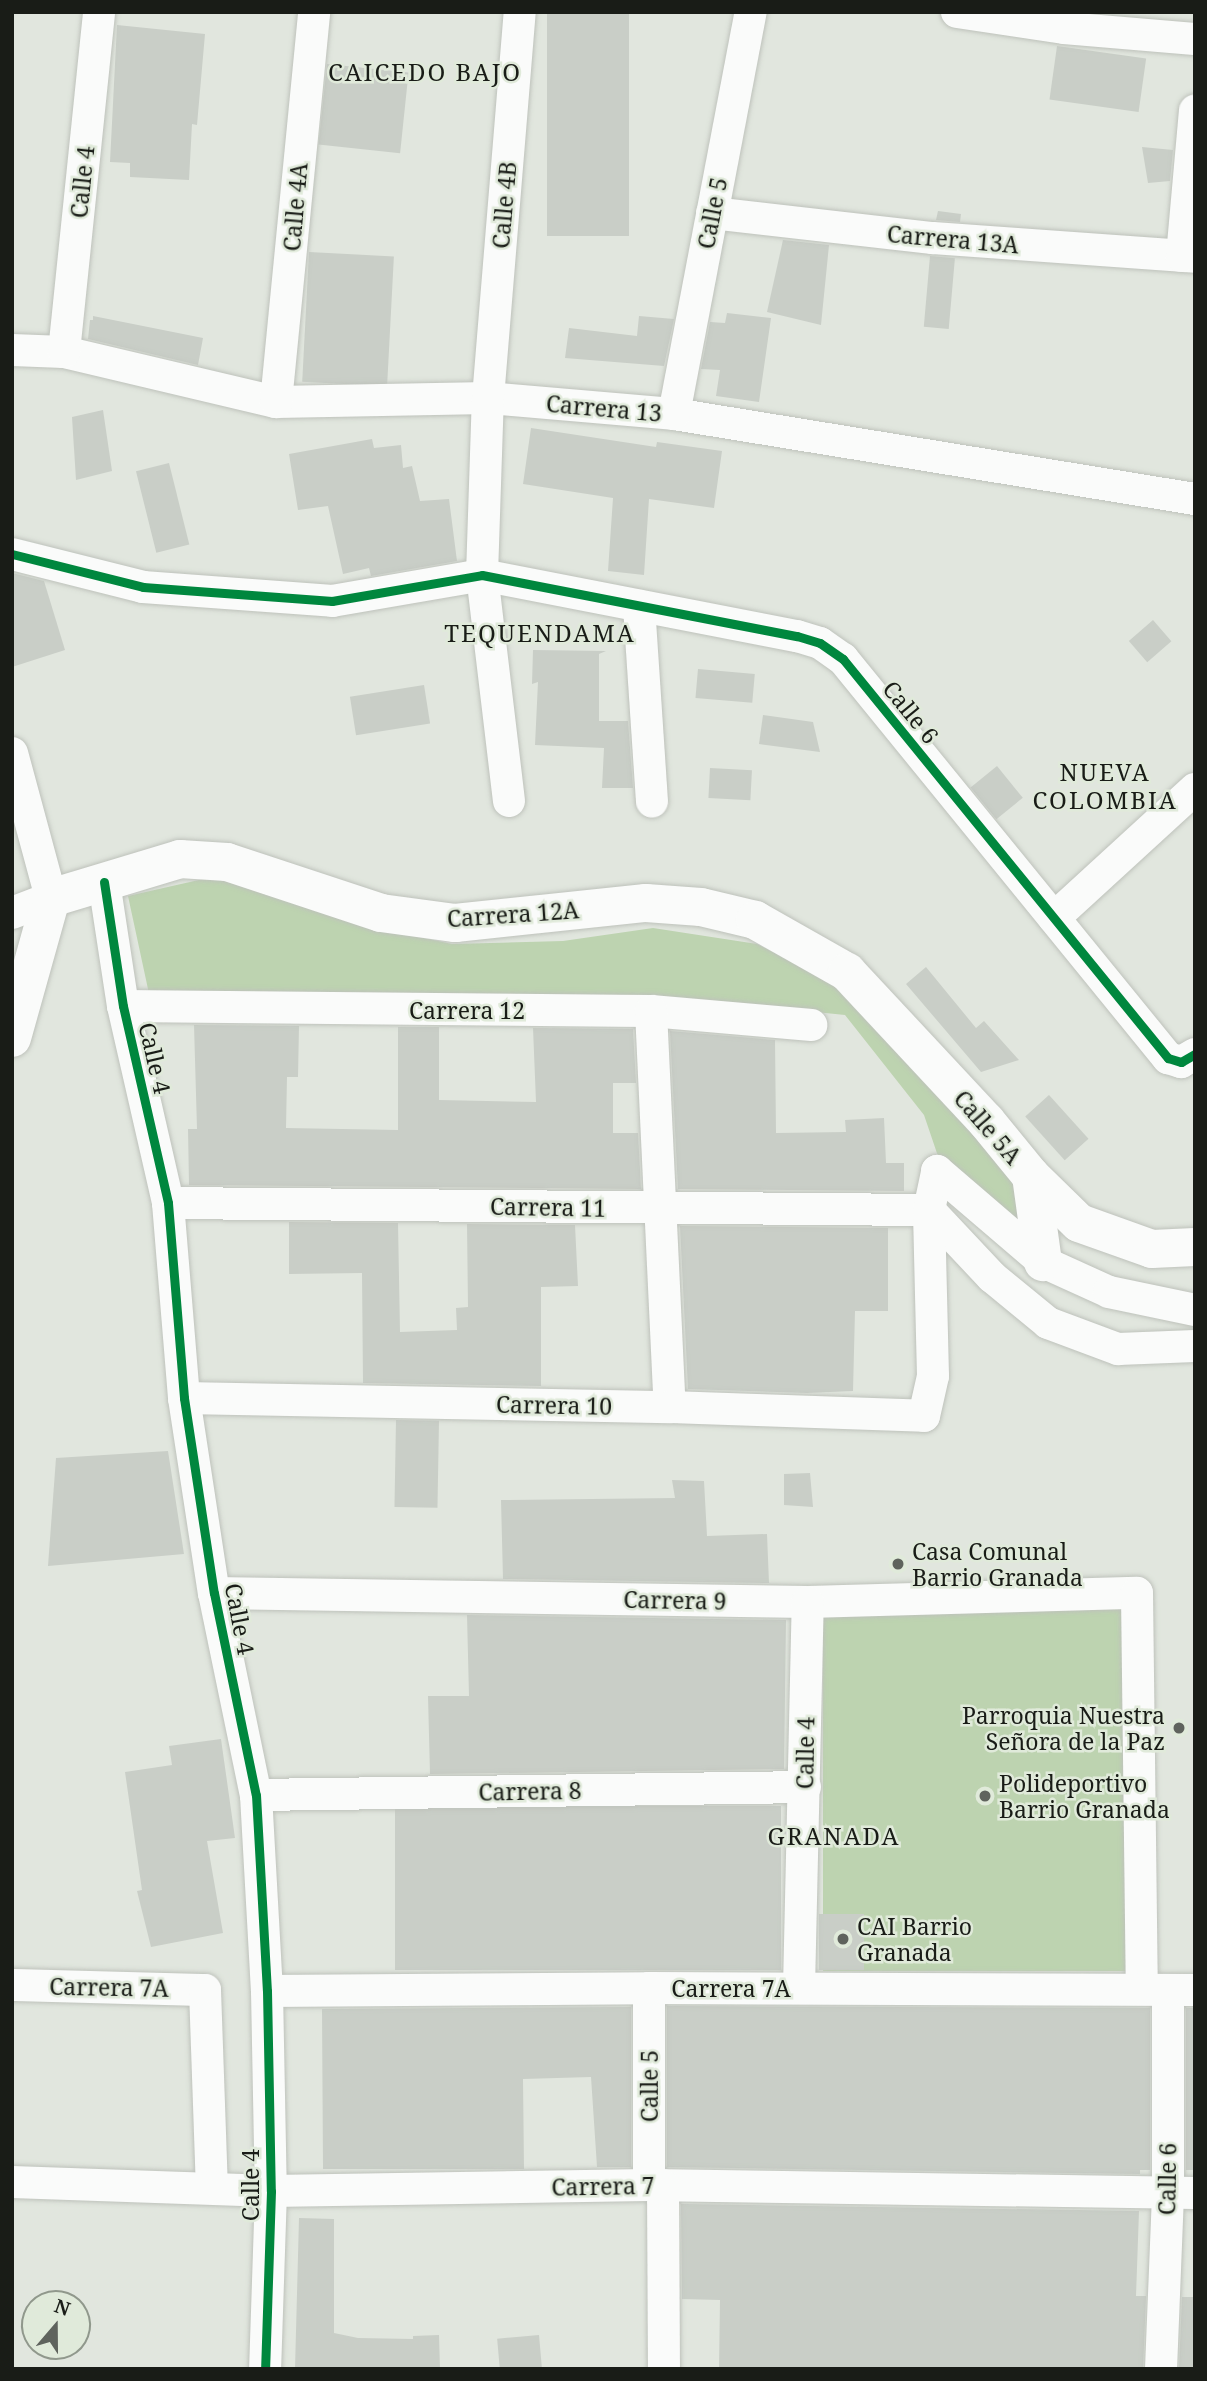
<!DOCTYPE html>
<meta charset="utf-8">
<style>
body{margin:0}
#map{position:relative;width:1207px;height:2381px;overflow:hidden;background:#e1e6de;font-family:"Noto Serif",serif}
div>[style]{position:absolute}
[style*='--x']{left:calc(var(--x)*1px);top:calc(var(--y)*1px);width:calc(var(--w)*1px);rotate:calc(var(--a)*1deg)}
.green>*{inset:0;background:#bdd3b0;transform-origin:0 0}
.building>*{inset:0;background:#c9cec7;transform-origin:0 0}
.roads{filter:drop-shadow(0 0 2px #bec2bb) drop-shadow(0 0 2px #bec2bb)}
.minor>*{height:32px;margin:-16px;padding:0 16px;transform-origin:16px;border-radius:16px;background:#fafbfa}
.tertiary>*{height:38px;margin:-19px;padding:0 19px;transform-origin:19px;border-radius:19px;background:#fafbfa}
.cycleway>*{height:9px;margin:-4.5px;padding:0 4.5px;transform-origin:4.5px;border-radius:4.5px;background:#00873e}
.dots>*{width:19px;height:19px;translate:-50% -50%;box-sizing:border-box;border:4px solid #e0eada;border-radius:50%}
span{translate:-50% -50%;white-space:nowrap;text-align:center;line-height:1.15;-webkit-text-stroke:5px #e0eada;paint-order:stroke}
.street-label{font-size:23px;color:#191c17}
.poi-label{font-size:23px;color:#191c17}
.left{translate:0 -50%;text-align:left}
.right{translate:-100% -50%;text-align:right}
.neighbourhood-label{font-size:24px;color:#191c17;letter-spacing:2px}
.frame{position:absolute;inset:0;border:14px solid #191c17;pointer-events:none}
.north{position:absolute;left:21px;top:2290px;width:70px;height:70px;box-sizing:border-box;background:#e0eada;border:2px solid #90988c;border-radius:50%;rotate:20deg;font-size:19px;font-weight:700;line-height:28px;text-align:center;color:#191c17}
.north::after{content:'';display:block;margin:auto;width:24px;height:32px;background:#5f635d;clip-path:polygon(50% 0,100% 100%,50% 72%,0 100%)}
</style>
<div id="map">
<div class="green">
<i style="clip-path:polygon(212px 877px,387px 930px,452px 944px,563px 941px,653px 928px,757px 944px,834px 982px,1021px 1183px,1034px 1249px,941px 1165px,924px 1115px,845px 1015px,698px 1000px,151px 1003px,128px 896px)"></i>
<i style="left:1150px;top:1608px;width:363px;height:327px;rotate:90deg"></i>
</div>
<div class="building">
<i style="left:547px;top:12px;width:82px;height:224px"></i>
<i style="clip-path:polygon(117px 25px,205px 34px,197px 125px,192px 124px,189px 180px,130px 177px,130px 163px,110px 162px)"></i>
<i style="left:1057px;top:46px;width:90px;height:54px;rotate:8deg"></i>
<i style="left:327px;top:64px;width:82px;height:81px;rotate:6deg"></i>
<i style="clip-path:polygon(1142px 147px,1173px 150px,1170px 181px,1148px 183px)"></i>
<i style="clip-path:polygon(938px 211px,961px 214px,960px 222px,936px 220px)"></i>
<i style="clip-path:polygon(783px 240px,829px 245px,821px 325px,767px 312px)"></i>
<i style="left:309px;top:252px;width:85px;height:130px;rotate:3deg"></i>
<i style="left:930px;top:256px;width:25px;height:71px;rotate:5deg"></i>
<i style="clip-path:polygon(727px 313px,771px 318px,759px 402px,716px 396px,720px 370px,701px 369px,710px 322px,725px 323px)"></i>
<i style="clip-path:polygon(93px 316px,203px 338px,198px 365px,88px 339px,90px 320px,93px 320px)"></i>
<i style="clip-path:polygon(639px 316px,674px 319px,664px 366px,565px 358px,569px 328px,637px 336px)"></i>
<i style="clip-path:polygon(103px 410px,112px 471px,76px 480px,72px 417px)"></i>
<i style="clip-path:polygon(531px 428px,656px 447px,657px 442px,722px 451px,714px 508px,649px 499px,644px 575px,608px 571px,613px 498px,523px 484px)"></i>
<i style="clip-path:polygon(372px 439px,374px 448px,401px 445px,403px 468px,412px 466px,420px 501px,449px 499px,457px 561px,371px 576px,369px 568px,343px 574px,328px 506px,298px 510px,289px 454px)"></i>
<i style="left:169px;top:463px;width:84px;height:34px;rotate:76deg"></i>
<i style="clip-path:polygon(12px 573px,44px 581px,65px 650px,12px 667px)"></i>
<i style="left:1153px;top:620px;width:28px;height:32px;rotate:49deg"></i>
<i style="clip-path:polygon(533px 650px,606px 651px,599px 654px,599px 721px,628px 721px,633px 788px,602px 788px,604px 748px,535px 745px,538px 682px,532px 684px)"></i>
<i style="left:698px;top:669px;width:57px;height:29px;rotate:5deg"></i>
<i style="left:424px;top:685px;width:39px;height:75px;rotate:81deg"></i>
<i style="clip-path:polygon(763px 715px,813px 722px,820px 752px,759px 744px)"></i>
<i style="left:997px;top:766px;width:41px;height:34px;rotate:51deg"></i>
<i style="left:710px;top:768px;width:42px;height:30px;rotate:3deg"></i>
<i style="clip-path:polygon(926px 967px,976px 1028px,984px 1021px,1019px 1060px,981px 1072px,906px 984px)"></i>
<i style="clip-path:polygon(194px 1025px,299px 1026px,298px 1077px,287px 1077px,286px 1128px,398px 1130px,398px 1027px,439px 1027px,439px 1100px,536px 1102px,533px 1028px,633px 1029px,636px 1083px,613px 1083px,613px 1133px,638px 1133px,641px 1189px,189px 1185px,188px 1129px,197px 1129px)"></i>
<i style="clip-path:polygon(670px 1031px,775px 1040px,776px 1133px,846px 1132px,845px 1120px,884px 1118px,886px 1163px,904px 1163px,904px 1191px,678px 1189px)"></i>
<i style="left:1049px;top:1095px;width:59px;height:32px;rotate:48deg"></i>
<i style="clip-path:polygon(289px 1222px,398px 1223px,400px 1332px,457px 1330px,456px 1308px,468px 1307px,467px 1224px,575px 1225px,578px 1286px,541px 1287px,541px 1386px,363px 1383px,362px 1273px,289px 1274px)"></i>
<i style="clip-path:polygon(680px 1226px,888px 1228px,888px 1311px,855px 1311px,853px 1391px,807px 1393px,688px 1389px)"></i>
<i style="left:396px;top:1420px;width:43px;height:87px;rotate:1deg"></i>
<i style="clip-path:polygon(168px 1451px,184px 1554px,48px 1566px,56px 1458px)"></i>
<i style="clip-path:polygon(810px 1473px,813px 1507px,784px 1505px,784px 1474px)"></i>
<i style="clip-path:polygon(672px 1480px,704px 1481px,707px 1536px,767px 1534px,769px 1583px,503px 1579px,501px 1500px,675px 1498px)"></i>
<i style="clip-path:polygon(467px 1615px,786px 1620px,784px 1769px,430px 1774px,428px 1696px,469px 1696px)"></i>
<i style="clip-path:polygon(221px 1739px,235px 1838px,207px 1841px,223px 1933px,151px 1947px,137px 1891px,142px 1890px,125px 1772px,172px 1765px,169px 1746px)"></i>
<i style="left:781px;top:1806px;width:164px;height:386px;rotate:90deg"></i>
<i style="left:819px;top:1914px;width:45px;height:56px"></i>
<i style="clip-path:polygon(667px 2006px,1150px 2008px,1150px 2170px,1140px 2170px,1140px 2174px,667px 2167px)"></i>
<i style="clip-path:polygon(631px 2007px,631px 2167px,597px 2167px,591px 2077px,523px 2079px,524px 2169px,323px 2169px,322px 2009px)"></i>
<i style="left:1186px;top:2008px;width:9px;height:162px"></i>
<i style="clip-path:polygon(681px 2204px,1139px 2211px,1136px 2296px,1146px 2296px,1143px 2369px,719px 2369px,720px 2300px,682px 2299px)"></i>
<i style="clip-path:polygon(299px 2218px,334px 2219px,334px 2333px,358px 2338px,413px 2339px,413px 2336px,439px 2335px,440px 2369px,295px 2369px)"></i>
<i style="clip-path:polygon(1182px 2297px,1195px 2297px,1195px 2369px,1179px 2369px)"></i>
<i style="left:539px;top:2335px;width:34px;height:42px;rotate:85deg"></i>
</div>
<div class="roads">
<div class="minor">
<i style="--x:957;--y:12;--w:108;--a:8.5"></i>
<i style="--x:1064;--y:28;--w:131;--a:4.8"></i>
<i style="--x:712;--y:213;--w:222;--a:6.5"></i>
<i style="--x:933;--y:238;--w:263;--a:4.1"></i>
<i style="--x:1182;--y:256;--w:146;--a:-84.9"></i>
<i style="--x:12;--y:350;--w:52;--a:2.2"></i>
<i style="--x:64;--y:352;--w:218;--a:13.3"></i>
<i style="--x:276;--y:402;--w:212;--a:-1.1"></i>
<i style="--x:488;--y:398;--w:187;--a:4.9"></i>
<i style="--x:674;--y:414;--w:528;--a:9.27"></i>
<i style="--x:64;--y:352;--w:342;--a:-84.1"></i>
<i style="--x:276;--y:402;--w:392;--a:-84.4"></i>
<i style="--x:674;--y:414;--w:409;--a:-79.2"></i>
<i style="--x:12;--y:554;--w:135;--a:14.1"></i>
<i style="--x:143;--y:587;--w:190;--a:4.2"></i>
<i style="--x:332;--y:601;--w:152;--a:-9.8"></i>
<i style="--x:482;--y:575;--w:321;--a:11"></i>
<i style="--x:797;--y:636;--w:24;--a:17"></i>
<i style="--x:820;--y:643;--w:28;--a:35"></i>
<i style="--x:843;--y:659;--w:515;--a:50.84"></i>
<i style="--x:1168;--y:1058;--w:14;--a:17"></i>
<i style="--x:1181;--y:1062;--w:16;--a:-30"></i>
<i style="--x:639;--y:606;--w:196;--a:86.2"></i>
<i style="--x:12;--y:753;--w:150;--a:74.9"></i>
<i style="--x:51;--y:898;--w:42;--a:159"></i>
<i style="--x:509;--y:801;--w:228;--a:-96.8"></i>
<i style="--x:482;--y:575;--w:177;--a:-88.1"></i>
<i style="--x:488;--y:398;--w:387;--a:-85.3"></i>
<i style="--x:104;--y:882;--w:125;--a:81.3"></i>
<i style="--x:123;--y:1006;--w:202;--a:77.1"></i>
<i style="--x:168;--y:1203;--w:196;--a:85.3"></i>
<i style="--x:184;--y:1398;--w:197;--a:81.3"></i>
<i style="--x:214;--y:1593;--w:206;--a:78.3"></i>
<i style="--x:256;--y:1795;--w:196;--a:86.8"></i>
<i style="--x:267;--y:1991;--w:200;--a:88.9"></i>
<i style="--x:271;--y:2191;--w:178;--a:91.9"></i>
<i style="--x:1054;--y:918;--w:191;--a:-42.5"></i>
<i style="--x:123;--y:1006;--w:528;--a:0.54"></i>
<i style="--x:651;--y:1011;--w:161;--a:5"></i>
<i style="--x:651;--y:1011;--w:396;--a:87.3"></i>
<i style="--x:168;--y:1203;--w:761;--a:0.53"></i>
<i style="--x:929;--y:1210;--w:92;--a:46.8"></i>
<i style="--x:992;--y:1277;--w:72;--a:39.4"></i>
<i style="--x:1048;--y:1323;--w:75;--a:20.4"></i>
<i style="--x:1118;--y:1349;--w:77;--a:-2.2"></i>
<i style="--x:184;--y:1398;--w:486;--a:1.1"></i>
<i style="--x:670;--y:1407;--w:254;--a:2"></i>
<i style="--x:924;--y:1416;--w:41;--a:-77.3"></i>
<i style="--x:933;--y:1376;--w:166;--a:-91.4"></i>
<i style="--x:929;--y:1210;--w:40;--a:-78"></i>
<i style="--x:937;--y:1171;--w:140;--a:40.6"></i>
<i style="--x:1043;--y:1262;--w:72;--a:24.4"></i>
<i style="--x:1109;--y:1292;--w:88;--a:11.8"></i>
<i style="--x:214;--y:1593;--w:594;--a:0.87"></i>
<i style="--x:808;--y:1602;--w:329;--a:-1.6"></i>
<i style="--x:1137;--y:1593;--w:396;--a:89.3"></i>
<i style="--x:256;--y:1795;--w:549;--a:-0.83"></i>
<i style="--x:12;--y:1985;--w:193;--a:1.5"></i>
<i style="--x:205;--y:1990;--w:197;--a:88"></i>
<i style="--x:649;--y:1988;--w:197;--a:90"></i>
<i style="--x:799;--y:1988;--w:386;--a:-88.7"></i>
<i style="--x:267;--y:1991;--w:382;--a:-0.4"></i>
<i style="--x:649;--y:1988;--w:546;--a:0.21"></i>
<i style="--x:12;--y:2182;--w:259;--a:2"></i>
<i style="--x:271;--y:2191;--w:378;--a:-0.9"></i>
<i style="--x:649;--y:2185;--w:546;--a:0.84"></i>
<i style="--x:663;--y:2185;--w:184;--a:89.7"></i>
<i style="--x:1161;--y:2369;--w:176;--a:-87.7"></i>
<i style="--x:1168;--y:2193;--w:203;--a:-90"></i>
</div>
<div class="tertiary">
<i style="--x:12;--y:1038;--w:145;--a:-74.4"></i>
<i style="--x:51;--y:898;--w:135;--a:-16.8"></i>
<i style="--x:180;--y:859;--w:47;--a:3.7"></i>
<i style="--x:227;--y:862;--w:162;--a:18.3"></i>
<i style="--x:381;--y:913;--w:75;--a:7.7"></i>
<i style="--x:455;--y:923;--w:192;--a:-6"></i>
<i style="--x:646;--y:903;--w:55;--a:4.2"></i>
<i style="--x:701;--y:907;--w:56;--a:13.5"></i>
<i style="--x:755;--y:920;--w:106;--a:29.5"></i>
<i style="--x:847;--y:972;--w:204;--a:47"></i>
<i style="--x:986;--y:1121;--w:71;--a:50.7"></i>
<i style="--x:1031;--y:1176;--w:67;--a:44.4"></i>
<i style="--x:1079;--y:1223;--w:77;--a:19.6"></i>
<i style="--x:1152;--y:1249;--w:43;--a:-2.7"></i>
<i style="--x:1031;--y:1176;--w:87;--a:82.1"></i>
</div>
</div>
<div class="cycleway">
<i style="--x:12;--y:554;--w:135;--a:14.1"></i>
<i style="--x:143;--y:587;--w:190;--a:4.2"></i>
<i style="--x:332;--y:601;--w:152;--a:-9.8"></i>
<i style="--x:482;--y:575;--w:321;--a:11"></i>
<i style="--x:797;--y:636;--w:24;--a:17"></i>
<i style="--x:820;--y:643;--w:28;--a:35"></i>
<i style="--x:843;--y:659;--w:515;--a:50.84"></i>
<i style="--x:1168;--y:1058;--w:14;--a:17"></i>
<i style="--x:1181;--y:1062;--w:16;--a:-30"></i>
<i style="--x:104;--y:882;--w:125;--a:81.3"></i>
<i style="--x:123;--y:1006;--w:202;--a:77.1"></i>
<i style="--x:168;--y:1203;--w:196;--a:85.3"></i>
<i style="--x:184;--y:1398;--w:197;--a:81.3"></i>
<i style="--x:214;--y:1593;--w:206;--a:78.3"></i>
<i style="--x:256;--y:1795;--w:196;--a:86.8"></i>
<i style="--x:267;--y:1991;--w:200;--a:88.9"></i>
<i style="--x:271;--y:2191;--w:178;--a:91.9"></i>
</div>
<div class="dots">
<i style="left:898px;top:1564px;background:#5f635d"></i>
<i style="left:1179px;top:1728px;background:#5f635d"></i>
<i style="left:985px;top:1796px;background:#5f635d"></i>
<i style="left:843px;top:1939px;background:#5f635d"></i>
</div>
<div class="street-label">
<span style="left:82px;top:182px;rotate:-84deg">Calle 4</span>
<span style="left:504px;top:205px;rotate:-85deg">Calle 4B</span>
<span style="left:295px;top:207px;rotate:-85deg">Calle 4A</span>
<span style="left:712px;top:213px;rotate:-79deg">Calle 5</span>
<span style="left:953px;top:239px;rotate:5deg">Carrera 13A</span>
<span style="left:604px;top:408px;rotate:5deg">Carrera 13</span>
<span style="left:911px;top:712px;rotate:51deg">Calle 6</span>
<span style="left:513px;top:914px;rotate:-4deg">Carrera 12A</span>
<span style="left:467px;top:1010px">Carrera 12</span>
<span style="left:155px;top:1058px;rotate:77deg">Calle 4</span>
<span style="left:988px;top:1127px;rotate:49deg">Calle 5A</span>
<span style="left:548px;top:1207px;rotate:1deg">Carrera 11</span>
<span style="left:554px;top:1405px;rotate:1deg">Carrera 10</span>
<span style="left:675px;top:1600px;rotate:1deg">Carrera 9</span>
<span style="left:240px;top:1619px;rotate:79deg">Calle 4</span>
<span style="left:805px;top:1753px;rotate:-89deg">Calle 4</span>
<span style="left:530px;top:1791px;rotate:-1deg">Carrera 8</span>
<span style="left:109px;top:1987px;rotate:1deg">Carrera 7A</span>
<span style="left:731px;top:1988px">Carrera 7A</span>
<span style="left:649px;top:2086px;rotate:-90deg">Calle 5</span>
<span style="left:1167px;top:2179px;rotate:-89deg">Calle 6</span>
<span style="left:250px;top:2185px;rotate:-90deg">Calle 4</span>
<span style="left:603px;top:2186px;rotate:-1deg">Carrera 7</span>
</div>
<div class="poi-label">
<span class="left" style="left:912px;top:1564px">Casa Comunal<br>Barrio Granada</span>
<span class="right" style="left:1165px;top:1728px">Parroquia Nuestra<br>Señora de la Paz</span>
<span class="left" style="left:999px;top:1796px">Polideportivo<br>Barrio Granada</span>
<span class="left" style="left:857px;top:1939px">CAI Barrio<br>Granada</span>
</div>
<div class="neighbourhood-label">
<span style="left:425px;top:72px">CAICEDO BAJO</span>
<span style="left:540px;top:633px">TEQUENDAMA</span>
<span style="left:1105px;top:786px">NUEVA<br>COLOMBIA</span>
<span style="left:834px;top:1836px">GRANADA</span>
</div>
<div class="frame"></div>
<div class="north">N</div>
</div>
